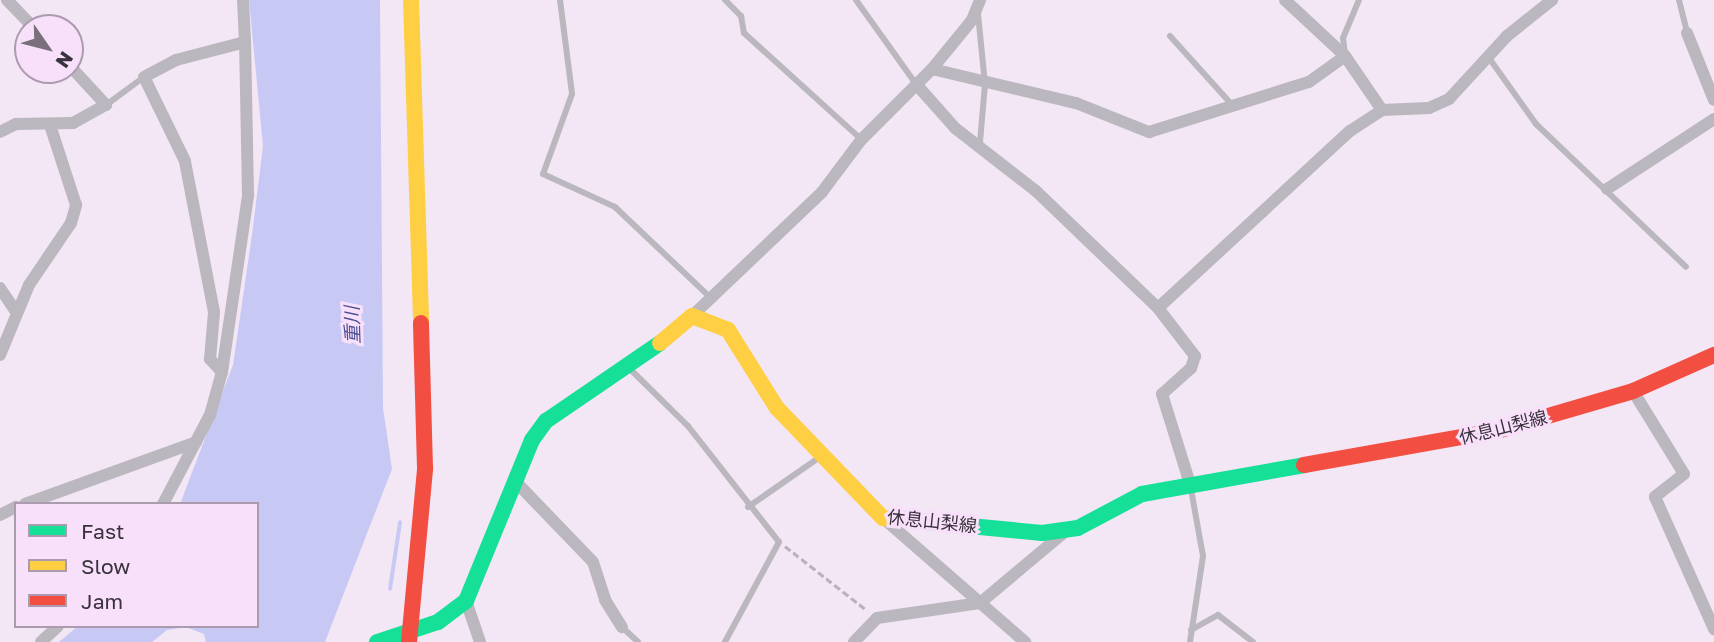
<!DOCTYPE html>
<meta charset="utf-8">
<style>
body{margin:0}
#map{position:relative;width:1714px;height:642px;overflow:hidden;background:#f3e6f5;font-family:"Golos Text","Noto Sans JP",sans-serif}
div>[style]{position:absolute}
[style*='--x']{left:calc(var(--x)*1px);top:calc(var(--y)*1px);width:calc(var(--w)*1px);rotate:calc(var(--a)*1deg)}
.water>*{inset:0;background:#c7c9f4}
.stream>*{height:3.5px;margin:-1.75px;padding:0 1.75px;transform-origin:1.75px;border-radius:1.75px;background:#c7c9f4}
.path>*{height:2.5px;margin-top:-1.25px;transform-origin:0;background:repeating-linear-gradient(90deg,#b8b2ba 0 7px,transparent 0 10.5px)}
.lane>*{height:6px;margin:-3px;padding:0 3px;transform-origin:3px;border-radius:3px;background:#bbb7be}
.street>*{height:12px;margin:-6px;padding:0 6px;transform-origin:6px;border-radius:6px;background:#bbb7be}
.fast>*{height:16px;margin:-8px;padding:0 8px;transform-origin:8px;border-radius:8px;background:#16e098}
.slow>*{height:16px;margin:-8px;padding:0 8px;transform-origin:8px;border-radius:8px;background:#ffcf43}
.jam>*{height:16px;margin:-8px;padding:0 8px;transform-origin:8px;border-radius:8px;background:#f24e42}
span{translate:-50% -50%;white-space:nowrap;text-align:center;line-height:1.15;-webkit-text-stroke:6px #f8e0fb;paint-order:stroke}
.street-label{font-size:18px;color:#39313b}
.water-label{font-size:19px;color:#484e90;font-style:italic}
.legend{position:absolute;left:14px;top:502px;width:245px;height:126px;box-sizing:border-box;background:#f8e0fb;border:2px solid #ac9aae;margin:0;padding:9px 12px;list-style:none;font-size:21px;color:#39313b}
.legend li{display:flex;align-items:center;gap:14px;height:35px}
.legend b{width:35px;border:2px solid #ac9aae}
.north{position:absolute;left:14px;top:14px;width:70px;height:70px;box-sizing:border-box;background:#f8e0fb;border:2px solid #ac9aae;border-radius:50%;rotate:125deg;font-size:19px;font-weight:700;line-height:28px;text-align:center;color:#39313b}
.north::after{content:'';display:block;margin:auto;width:24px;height:32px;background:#7a707c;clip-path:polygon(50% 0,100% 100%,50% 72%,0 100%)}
</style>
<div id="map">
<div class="water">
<i style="clip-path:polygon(249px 0,380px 0,383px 408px,392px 469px,325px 642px,206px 642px,204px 634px,186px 627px,167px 630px,152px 642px,59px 642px,78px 626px,257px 626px,257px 504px,180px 504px,233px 365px,252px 235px,263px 146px)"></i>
</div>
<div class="stream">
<i style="--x:390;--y:589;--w:67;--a:-81.4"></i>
</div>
<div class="path">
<i style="--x:785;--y:546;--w:105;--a:38.1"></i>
</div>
<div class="lane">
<i style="--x:560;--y:0;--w:95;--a:82.7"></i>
<i style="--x:572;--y:94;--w:85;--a:109.9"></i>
<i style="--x:543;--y:174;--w:79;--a:24.6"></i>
<i style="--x:615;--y:207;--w:132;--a:43.5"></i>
<i style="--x:725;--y:0;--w:23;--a:45"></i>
<i style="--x:741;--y:16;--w:17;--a:80"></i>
<i style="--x:744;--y:33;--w:158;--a:42.2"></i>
<i style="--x:856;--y:0;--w:103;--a:54.5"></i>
<i style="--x:1679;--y:0;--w:34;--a:76"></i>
<i style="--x:978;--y:14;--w:70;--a:84.3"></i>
<i style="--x:985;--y:84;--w:58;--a:94.9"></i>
<i style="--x:1170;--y:36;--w:96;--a:48"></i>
<i style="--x:1345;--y:54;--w:16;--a:-97"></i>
<i style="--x:1343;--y:38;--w:41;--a:-67.2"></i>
<i style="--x:1489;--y:58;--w:81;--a:54.5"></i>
<i style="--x:1536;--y:124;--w:207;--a:43.6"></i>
<i style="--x:106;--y:105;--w:47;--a:-36.4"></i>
<i style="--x:631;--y:370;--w:80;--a:44.5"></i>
<i style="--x:688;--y:426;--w:147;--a:51.9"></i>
<i style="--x:779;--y:542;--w:114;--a:118.4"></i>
<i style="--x:748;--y:507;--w:88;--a:-34.8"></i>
<i style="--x:622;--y:627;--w:22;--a:43"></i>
<i style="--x:1191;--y:630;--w:31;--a:-29"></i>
<i style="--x:1218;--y:615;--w:44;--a:37.6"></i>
<i style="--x:1190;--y:642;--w:87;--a:-81.4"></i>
<i style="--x:1203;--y:556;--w:68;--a:-100.2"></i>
</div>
<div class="street">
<i style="--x:7;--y:0;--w:39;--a:46"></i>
<i style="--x:1285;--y:0;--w:82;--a:43"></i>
<i style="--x:1345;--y:56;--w:65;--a:55.6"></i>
<i style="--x:1687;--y:33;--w:72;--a:68.1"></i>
<i style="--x:932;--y:69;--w:148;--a:13.3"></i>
<i style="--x:1076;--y:103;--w:79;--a:21.7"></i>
<i style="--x:1149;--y:132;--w:168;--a:-17.4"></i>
<i style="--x:1309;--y:82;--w:44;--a:-35.8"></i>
<i style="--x:916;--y:84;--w:59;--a:48.4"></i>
<i style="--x:955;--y:128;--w:103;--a:37.9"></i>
<i style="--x:1036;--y:191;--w:169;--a:43.8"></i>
<i style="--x:1158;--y:308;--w:61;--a:52.4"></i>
<i style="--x:1195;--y:356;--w:13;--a:108"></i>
<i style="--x:1191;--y:368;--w:39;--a:138"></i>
<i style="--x:1162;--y:394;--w:94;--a:72.7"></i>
<i style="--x:0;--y:132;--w:18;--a:-27"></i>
<i style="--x:16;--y:124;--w:57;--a:-1"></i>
<i style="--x:73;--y:123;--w:38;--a:-29"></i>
<i style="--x:106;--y:105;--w:53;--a:-132.7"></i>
<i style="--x:1607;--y:189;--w:128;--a:-33.2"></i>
<i style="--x:0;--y:288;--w:30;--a:56"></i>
<i style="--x:1158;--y:308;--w:261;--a:-42.7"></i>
<i style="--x:1350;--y:131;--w:38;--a:-33"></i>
<i style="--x:1382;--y:110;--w:47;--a:-2.4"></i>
<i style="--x:1429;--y:108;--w:22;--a:-24"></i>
<i style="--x:1449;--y:99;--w:86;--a:-47.4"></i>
<i style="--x:1507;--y:36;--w:58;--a:-38.7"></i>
<i style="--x:692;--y:316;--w:180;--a:-43.6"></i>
<i style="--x:822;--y:192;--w:65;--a:-53.1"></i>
<i style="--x:861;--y:140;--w:100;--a:-45"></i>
<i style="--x:932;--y:69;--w:63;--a:-50.8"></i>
<i style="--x:972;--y:20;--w:22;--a:-68"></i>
<i style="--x:0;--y:355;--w:76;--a:-67.5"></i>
<i style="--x:29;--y:285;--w:75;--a:-55.9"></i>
<i style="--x:71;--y:223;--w:19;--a:-74"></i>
<i style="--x:76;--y:205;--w:84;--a:-108"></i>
<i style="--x:222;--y:372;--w:18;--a:-133"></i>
<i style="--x:210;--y:359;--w:47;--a:-85.1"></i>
<i style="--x:214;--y:312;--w:154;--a:-100.9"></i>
<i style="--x:185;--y:161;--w:93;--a:-116"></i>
<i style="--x:144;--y:77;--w:36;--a:-28"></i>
<i style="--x:176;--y:60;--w:71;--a:-14.6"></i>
<i style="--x:245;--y:42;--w:42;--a:-92.7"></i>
<i style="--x:1633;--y:391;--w:97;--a:58.4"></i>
<i style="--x:1684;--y:474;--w:37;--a:142"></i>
<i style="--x:1655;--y:497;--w:145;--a:65.9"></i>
<i style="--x:515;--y:481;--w:112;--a:46.1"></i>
<i style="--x:593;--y:562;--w:40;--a:72"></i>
<i style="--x:605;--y:600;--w:32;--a:58"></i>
<i style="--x:25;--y:504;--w:182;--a:-19.9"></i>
<i style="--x:163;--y:504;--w:101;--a:-62.2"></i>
<i style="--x:210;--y:415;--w:45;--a:-74.4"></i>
<i style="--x:222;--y:372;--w:179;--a:-81.6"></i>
<i style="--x:248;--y:195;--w:153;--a:-91.1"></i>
<i style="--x:0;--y:515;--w:18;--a:-27"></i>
<i style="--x:883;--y:518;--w:189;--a:41.1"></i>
<i style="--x:466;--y:601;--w:43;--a:71.1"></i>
<i style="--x:41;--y:642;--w:23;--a:-43"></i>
<i style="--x:854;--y:642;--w:33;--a:-46"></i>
<i style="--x:877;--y:618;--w:104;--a:-8.3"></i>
<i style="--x:980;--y:603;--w:114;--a:-40"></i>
</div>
<div class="fast">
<i style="--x:897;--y:519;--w:146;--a:5.5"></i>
<i style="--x:1042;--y:533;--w:36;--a:-8"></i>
<i style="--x:1078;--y:528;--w:72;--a:-28"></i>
<i style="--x:1142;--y:494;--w:165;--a:-10.1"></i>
<i style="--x:377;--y:642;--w:64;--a:-18.2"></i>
<i style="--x:438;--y:622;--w:35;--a:-37"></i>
<i style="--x:466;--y:601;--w:174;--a:-67.7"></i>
<i style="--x:532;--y:440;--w:24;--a:-54"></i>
<i style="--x:546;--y:421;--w:138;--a:-34.4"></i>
</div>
<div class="slow">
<i style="--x:411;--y:0;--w:323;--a:88.2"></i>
<i style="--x:660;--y:343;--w:42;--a:-40.2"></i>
<i style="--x:692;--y:316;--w:39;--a:21"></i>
<i style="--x:728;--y:330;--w:92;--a:57.9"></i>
<i style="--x:777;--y:408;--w:153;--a:46.1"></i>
<i style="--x:883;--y:518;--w:14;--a:4"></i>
</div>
<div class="jam">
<i style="--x:1304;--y:465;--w:199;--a:-10.1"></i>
<i style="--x:1500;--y:430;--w:139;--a:-16.3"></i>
<i style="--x:1633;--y:391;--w:89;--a:-24"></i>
<i style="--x:409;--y:642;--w:175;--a:-84.7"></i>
<i style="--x:425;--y:468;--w:145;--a:-91.6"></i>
</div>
<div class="street-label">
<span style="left:1503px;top:427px;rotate:-14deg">休息山梨線</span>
<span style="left:932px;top:521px;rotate:6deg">休息山梨線</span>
</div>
<div class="water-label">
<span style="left:352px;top:325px;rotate:-92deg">重川</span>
</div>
<ul class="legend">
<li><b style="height:9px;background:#16e098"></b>Fast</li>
<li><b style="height:9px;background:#ffcf43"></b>Slow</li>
<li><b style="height:9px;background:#f24e42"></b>Jam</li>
</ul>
<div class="north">N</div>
</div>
